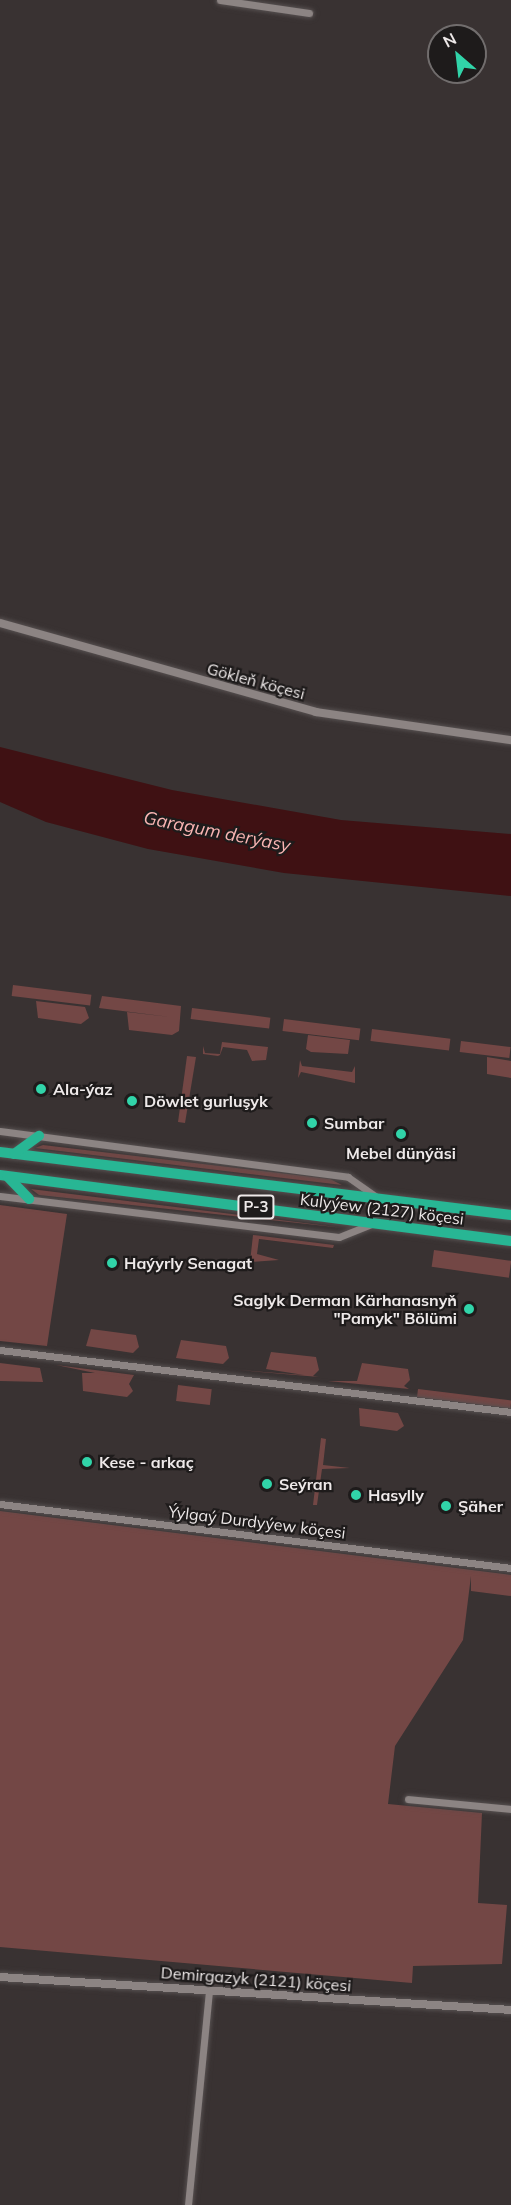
<!DOCTYPE html>
<meta charset="utf-8">
<style>
body{margin:0}
#map{position:relative;width:511px;height:2205px;overflow:hidden;background:#393232;font-family:Mulish,sans-serif}
div>[style]{position:absolute}
[style*='--x']{left:calc(var(--x)*1px);top:calc(var(--y)*1px);width:calc(var(--w)*1px);rotate:calc(var(--a)*1deg)}
.green>*{inset:0;background:#734745;transform-origin:0 0}
.water>*{inset:0;background:#3f1113}
.roads{filter:drop-shadow(0 0 2px #565050) drop-shadow(0 0 2px #565050)}
.minor>*{height:7px;margin:-3.5px;padding:0 3.5px;transform-origin:3.5px;border-radius:3.5px;background:#8c8483}
.tertiary>*{height:8px;margin:-4px;padding:0 4px;transform-origin:4px;border-radius:4px;background:#8c8483}
.trunk>*{height:10px;margin:-5px;padding:0 5px;transform-origin:5px;border-radius:5px;background:#28b694}
.dots>*{width:16px;height:16px;translate:-50% -50%;box-sizing:border-box;border:3px solid #1e1b1b;border-radius:50%}
span{translate:-50% -50%;white-space:nowrap;text-align:center;line-height:1.15;-webkit-text-stroke:4.5px #1e1b1b;paint-order:stroke}
.shield-label span{padding:2px 4px;background:#1e1b1b;border:2px solid;border-radius:4px;-webkit-text-stroke-width:0}
.shield-label{font-size:15px;color:#eee9e9;font-weight:700}
.street-label{font-size:16px;color:#eee9e9}
.poi-label{font-size:16px;color:#eee9e9;font-weight:700}
.left{translate:0 -50%;text-align:left}
.right{translate:-100% -50%;text-align:right}
.water-label{font-size:18px;color:#fab5b3;font-style:italic}
.north{position:absolute;left:427px;top:24px;width:60px;height:60px;box-sizing:border-box;background:#1e1b1b;border:2px solid #716d6d;border-radius:50%;rotate:332deg;font-size:16px;font-weight:700;line-height:24px;text-align:center;color:#eee9e9}
.north::after{content:'';display:block;margin:auto;width:21px;height:27px;background:#31d4a9;clip-path:polygon(50% 0,100% 100%,50% 72%,0 100%)}
</style>
<div id="map">
<div class="green">
<i style="left:13px;top:985px;width:79px;height:11px;rotate:7deg"></i>
<i style="clip-path:polygon(102px 996px,181px 1006px,179px 1031px,172px 1035px,129px 1030px,127px 1012px,170px 1017px,99px 1008px)"></i>
<i style="clip-path:polygon(36px 1001px,85px 1007px,89px 1018px,81px 1024px,38px 1018px)"></i>
<i style="left:192px;top:1008px;width:79px;height:11px;rotate:7deg"></i>
<i style="left:284px;top:1019px;width:77px;height:12px;rotate:7deg"></i>
<i style="left:372px;top:1029px;width:79px;height:12px;rotate:7deg"></i>
<i style="clip-path:polygon(308px 1035px,350px 1040px,348px 1054px,311px 1052px,306px 1049px)"></i>
<i style="left:461px;top:1041px;width:50px;height:11px;rotate:7deg"></i>
<i style="clip-path:polygon(222px 1042px,268px 1047px,266px 1060px,252px 1061px,247px 1050px,223px 1047px,220px 1055px,218px 1056px,203px 1054px,203px 1046px,205px 1053px,220px 1054px)"></i>
<i style="clip-path:polygon(187px 1056px,196px 1057px,185px 1123px,178px 1122px)"></i>
<i style="clip-path:polygon(487px 1057px,511px 1061px,511px 1078px,487px 1074px)"></i>
<i style="clip-path:polygon(300px 1060px,302px 1066px,352px 1072px,355px 1066px,355px 1083px,301px 1072px,298px 1078px)"></i>
<i style="clip-path:polygon(43px 1145px,330px 1179px,342px 1185px,35px 1148px)"></i>
<i style="clip-path:polygon(31px 1189px,344px 1228px,39px 1195px)"></i>
<i style="clip-path:polygon(0 1205px,67px 1214px,47px 1346px,0 1341px)"></i>
<i style="clip-path:polygon(253px 1235px,334px 1245px,333px 1248px,259px 1239px,257px 1254px,279px 1260px,250px 1262px)"></i>
<i style="left:434px;top:1250px;width:78px;height:17px;rotate:8deg"></i>
<i style="clip-path:polygon(91px 1329px,136px 1335px,139px 1347px,133px 1353px,86px 1346px)"></i>
<i style="clip-path:polygon(181px 1340px,226px 1346px,229px 1358px,223px 1364px,176px 1358px)"></i>
<i style="clip-path:polygon(271px 1352px,316px 1357px,319px 1370px,313px 1376px,319px 1377px,238px 1370px,304px 1375px,266px 1369px)"></i>
<i style="clip-path:polygon(0 1363px,40px 1368px,43px 1382px,0 1381px)"></i>
<i style="clip-path:polygon(362px 1363px,408px 1369px,410px 1380px,404px 1386px,409px 1389px,328px 1381px,357px 1381px)"></i>
<i style="clip-path:polygon(56px 1365px,134px 1375px,129px 1384px,133px 1391px,127px 1397px,83px 1391px,82px 1373px,95px 1373px)"></i>
<i style="left:178px;top:1385px;width:34px;height:16px;rotate:7deg"></i>
<i style="left:418px;top:1389px;width:94px;height:8px;rotate:7deg"></i>
<i style="clip-path:polygon(359px 1408px,398px 1413px,404px 1426px,397px 1431px,360px 1426px)"></i>
<i style="clip-path:polygon(321px 1438px,326px 1439px,323px 1465px,350px 1468px,322px 1469px,317px 1505px,313px 1505px)"></i>
<i style="clip-path:polygon(0 1511px,511px 1575px,511px 1596px,471px 1591px,471px 1576px,463px 1640px,395px 1746px,388px 1804px,482px 1813px,478px 1903px,507px 1905px,502px 1964px,413px 1966px,412px 1983px,0 1947px)"></i>
</div>
<div class="water">
<i style="clip-path:polygon(0 747px,172px 790px,341px 820px,511px 834px,511px 896px,284px 873px,148px 849px,46px 822px,0 802px)"></i>
</div>
<div class="roads">
<div class="minor">
<i style="--x:220;--y:0;--w:90;--a:8.3"></i>
<i style="--x:0;--y:1131;--w:351;--a:7.5"></i>
<i style="--x:348;--y:1177;--w:35;--a:35"></i>
<i style="--x:0;--y:1196;--w:341;--a:6.9"></i>
<i style="--x:339;--y:1237;--w:37;--a:-22"></i>
<i style="--x:0;--y:1350;--w:515;--a:6.92"></i>
<i style="--x:0;--y:1504;--w:515;--a:7.14"></i>
<i style="--x:408;--y:1799;--w:103;--a:5.5"></i>
<i style="--x:188;--y:2205;--w:215;--a:-84.4"></i>
</div>
<div class="tertiary">
<i style="--x:0;--y:623;--w:328;--a:15.7"></i>
<i style="--x:316;--y:712;--w:197;--a:8.2"></i>
<i style="--x:0;--y:1977;--w:512;--a:3.69"></i>
</div>
<div class="trunk">
<i style="--x:0;--y:1152;--w:515;--a:7.03"></i>
<i style="--x:14;--y:1154;--w:31;--a:-36"></i>
<i style="--x:0;--y:1175;--w:515;--a:7.36"></i>
<i style="--x:7;--y:1176;--w:32;--a:46"></i>
</div>
</div>
<div class="dots">
<i style="left:41px;top:1089px;background:#31d4a9"></i>
<i style="left:132px;top:1101px;background:#31d4a9"></i>
<i style="left:312px;top:1123px;background:#31d4a9"></i>
<i style="left:401px;top:1134px;background:#31d4a9"></i>
<i style="left:112px;top:1263px;background:#31d4a9"></i>
<i style="left:469px;top:1309px;background:#31d4a9"></i>
<i style="left:87px;top:1462px;background:#31d4a9"></i>
<i style="left:267px;top:1484px;background:#31d4a9"></i>
<i style="left:356px;top:1495px;background:#31d4a9"></i>
<i style="left:446px;top:1506px;background:#31d4a9"></i>
</div>
<div class="shield-label">
<span style="left:256px;top:1207px">P-3</span>
</div>
<div class="street-label">
<span style="left:256px;top:681px;rotate:15deg">Gökleň köçesi</span>
<span style="left:382px;top:1209px;rotate:7deg">Kulyýew (2127) köçesi</span>
<span style="left:257px;top:1522px;rotate:7deg">Ýylgaý Durdyýew köçesi</span>
<span style="left:256px;top:1979px;rotate:4deg">Demirgazyk (2121) köçesi</span>
</div>
<div class="poi-label">
<span class="left" style="left:53px;top:1089px">Ala-ýaz</span>
<span class="left" style="left:144px;top:1101px">Döwlet gurluşyk</span>
<span class="left" style="left:324px;top:1123px">Sumbar</span>
<span style="left:401px;top:1153px">Mebel dünýäsi</span>
<span class="left" style="left:124px;top:1263px">Haýyrly Senagat</span>
<span class="right" style="left:457px;top:1309px">Saglyk Derman Kärhanasnyň<br>"Pamyk" Bölümi</span>
<span class="left" style="left:99px;top:1462px">Kese - arkaç</span>
<span class="left" style="left:279px;top:1484px">Seýran</span>
<span class="left" style="left:368px;top:1495px">Hasylly</span>
<span class="left" style="left:458px;top:1506px">Şäher</span>
</div>
<div class="water-label">
<span style="left:217px;top:832px;rotate:11deg">Garagum derýasy</span>
</div>
<div class="north">N</div>
</div>
